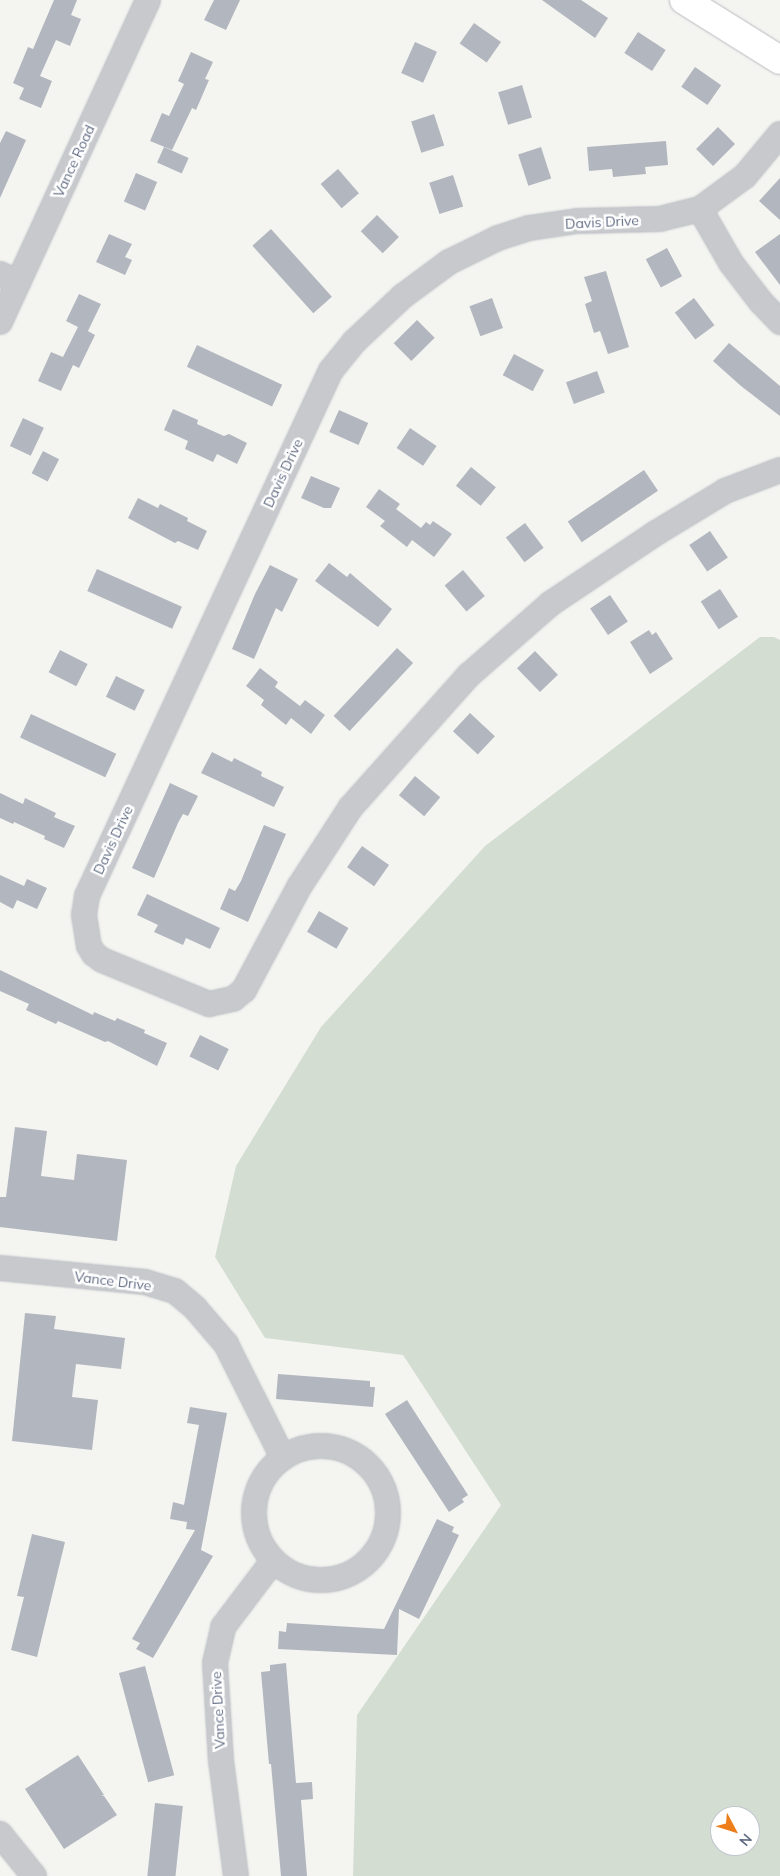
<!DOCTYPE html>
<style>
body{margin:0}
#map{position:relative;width:780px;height:1876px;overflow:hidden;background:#f4f5f1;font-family:Mulish,sans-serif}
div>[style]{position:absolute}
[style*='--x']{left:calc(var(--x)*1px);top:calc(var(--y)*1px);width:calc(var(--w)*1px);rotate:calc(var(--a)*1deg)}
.green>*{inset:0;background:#d4ddd2}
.building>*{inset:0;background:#b2b6be;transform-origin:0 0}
.roads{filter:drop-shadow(0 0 1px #b9bbc1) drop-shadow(0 0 1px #b9bbc1)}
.street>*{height:24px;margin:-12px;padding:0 12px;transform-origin:12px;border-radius:12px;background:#c7c9cd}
.street>.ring{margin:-12px;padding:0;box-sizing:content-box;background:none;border:24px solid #c7c9cd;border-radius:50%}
.secondary>*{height:28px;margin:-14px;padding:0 14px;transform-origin:14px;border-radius:14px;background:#fff}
span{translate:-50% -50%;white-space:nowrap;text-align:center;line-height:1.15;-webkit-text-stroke:5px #fff;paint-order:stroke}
.street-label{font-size:14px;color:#626d84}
.north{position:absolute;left:710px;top:1806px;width:50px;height:50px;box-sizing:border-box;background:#fff;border:1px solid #c0c5ce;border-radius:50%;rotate:130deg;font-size:14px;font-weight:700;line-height:20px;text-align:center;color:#626d84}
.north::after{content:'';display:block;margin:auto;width:18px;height:22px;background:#ee7e19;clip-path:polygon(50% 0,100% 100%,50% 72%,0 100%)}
</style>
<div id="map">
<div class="green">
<i style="clip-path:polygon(evenodd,760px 637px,774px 637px,780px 640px,780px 1876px,353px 1876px,357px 1715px,501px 1505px,403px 1355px,265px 1338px,215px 1257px,236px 1166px,321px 1027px,485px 846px,760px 637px,720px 1816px,750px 1816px,750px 1846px,720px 1846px,720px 1816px)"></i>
</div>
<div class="building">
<i style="clip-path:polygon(54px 0,77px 0,71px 15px,81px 19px,70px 46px,56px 40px,40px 76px,52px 81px,41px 108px,19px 99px,24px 88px,13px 83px,28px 47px,33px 49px)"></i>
<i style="clip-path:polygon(214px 0,240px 0,226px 30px,204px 20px)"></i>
<i style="clip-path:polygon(542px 0,581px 0,608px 18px,595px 38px)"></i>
<i style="left:474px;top:23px;width:33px;height:25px;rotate:35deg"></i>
<i style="left:638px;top:32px;width:33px;height:25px;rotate:33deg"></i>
<i style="left:415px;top:42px;width:24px;height:34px;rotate:24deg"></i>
<i style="clip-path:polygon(191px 52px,213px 62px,205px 79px,209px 80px,196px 110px,192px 108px,172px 150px,150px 141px,162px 113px,169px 116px,184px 84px,178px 81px)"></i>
<i style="left:695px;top:67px;width:32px;height:24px;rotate:35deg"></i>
<i style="left:522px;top:85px;width:34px;height:25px;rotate:73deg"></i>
<i style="left:434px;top:114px;width:33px;height:24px;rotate:72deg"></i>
<i style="left:718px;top:127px;width:24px;height:31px;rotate:45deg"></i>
<i style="clip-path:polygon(6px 131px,26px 140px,0 198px,0 143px)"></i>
<i style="clip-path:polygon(666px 141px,668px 165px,645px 167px,646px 174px,613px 177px,612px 169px,589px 171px,587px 147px)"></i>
<i style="left:164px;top:147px;width:27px;height:17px;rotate:24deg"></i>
<i style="left:541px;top:147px;width:33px;height:24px;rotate:72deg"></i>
<i style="left:338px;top:169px;width:32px;height:23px;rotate:49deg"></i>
<i style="left:136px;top:173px;width:23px;height:31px;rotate:23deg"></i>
<i style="left:453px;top:175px;width:33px;height:25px;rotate:72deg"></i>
<i style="clip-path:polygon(780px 178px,780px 220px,759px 201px)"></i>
<i style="left:377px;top:215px;width:31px;height:23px;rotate:45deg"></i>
<i style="left:271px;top:229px;width:91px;height:25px;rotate:48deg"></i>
<i style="clip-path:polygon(109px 234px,132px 244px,125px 257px,132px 260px,125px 275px,96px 262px)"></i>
<i style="clip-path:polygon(780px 234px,780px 285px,755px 252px)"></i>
<i style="left:667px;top:248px;width:32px;height:24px;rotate:62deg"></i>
<i style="clip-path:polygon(606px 271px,629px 347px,608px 354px,600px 331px,594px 333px,585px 304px,592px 301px,584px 277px)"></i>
<i style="clip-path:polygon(79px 294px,101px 304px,88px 331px,86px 330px,95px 335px,79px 368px,73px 365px,61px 391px,38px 381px,51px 352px,63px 357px,78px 327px,66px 321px)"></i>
<i style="left:492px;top:298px;width:32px;height:24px;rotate:70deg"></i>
<i style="left:694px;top:298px;width:34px;height:24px;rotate:53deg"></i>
<i style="left:417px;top:320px;width:25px;height:33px;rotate:45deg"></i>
<i style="clip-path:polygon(729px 343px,780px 386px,780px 416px,741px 386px,713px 361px)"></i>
<i style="left:197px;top:345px;width:94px;height:24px;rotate:25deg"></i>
<i style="left:514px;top:354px;width:34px;height:24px;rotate:28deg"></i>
<i style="left:597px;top:371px;width:23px;height:33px;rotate:70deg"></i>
<i style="clip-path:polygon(173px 409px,198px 420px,197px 424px,224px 436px,229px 434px,247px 443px,237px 464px,217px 454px,213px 462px,185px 449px,188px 441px,164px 430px)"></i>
<i style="left:339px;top:410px;width:32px;height:24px;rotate:24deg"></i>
<i style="left:23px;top:418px;width:23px;height:31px;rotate:25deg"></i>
<i style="left:410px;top:428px;width:32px;height:24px;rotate:34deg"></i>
<i style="left:43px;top:451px;width:18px;height:25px;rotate:27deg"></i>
<i style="left:471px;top:467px;width:32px;height:24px;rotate:39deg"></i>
<i style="left:644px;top:470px;width:25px;height:92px;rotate:56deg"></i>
<i style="clip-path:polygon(311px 476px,340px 488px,331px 508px,324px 508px,301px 498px)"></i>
<i style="clip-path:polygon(379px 489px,400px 504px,396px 509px,421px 528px,426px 522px,430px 525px,433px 521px,452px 534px,434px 557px,412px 540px,407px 547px,380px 526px,385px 521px,366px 507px)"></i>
<i style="clip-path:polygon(138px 498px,158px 508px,160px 504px,188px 518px,187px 521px,207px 531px,198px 550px,178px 541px,175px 543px,128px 518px)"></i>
<i style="left:525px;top:523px;width:31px;height:24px;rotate:53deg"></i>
<i style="left:710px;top:531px;width:32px;height:25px;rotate:56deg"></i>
<i style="clip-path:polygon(329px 563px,347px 577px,350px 573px,392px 609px,378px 627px,315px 581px)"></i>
<i style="clip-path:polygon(270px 565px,298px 579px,282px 612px,276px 608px,254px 659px,232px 649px,255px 594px)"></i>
<i style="left:97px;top:569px;width:93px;height:24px;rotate:24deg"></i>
<i style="left:463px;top:570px;width:34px;height:24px;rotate:50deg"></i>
<i style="left:720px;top:589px;width:33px;height:23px;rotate:57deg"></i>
<i style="left:610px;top:595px;width:32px;height:24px;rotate:56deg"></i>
<i style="clip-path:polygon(649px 630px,652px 635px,656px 632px,673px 659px,650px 674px,630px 642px)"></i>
<i style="left:397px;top:648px;width:22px;height:93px;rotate:43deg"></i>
<i style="left:60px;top:650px;width:31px;height:25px;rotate:27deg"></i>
<i style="left:535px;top:651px;width:33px;height:25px;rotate:46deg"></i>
<i style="clip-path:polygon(260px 668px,278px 682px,275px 687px,300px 706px,305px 700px,325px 715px,311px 734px,291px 718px,286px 725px,261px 705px,264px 700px,246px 686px)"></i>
<i style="left:116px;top:676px;width:32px;height:23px;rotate:26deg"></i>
<i style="left:470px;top:713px;width:34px;height:25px;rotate:43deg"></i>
<i style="left:31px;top:714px;width:94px;height:26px;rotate:25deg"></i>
<i style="clip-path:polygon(212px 752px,232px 762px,234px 758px,262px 772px,261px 776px,284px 787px,274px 807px,201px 773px)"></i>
<i style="left:415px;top:776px;width:33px;height:25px;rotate:40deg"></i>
<i style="clip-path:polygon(170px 783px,198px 796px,188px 816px,183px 814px,178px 823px,154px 878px,132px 868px)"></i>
<i style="clip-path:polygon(0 793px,23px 804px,25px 798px,56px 813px,54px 817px,75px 826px,64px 848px,44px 839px,45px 836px,14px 822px,13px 824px,0 818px)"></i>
<i style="clip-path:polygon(264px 825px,286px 834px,248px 922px,220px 909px,229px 888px,235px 891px,241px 881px)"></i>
<i style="left:362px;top:846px;width:33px;height:26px;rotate:35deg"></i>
<i style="clip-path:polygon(0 875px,24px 886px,27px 879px,47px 888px,37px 909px,17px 900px,13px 909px,0 902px)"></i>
<i style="clip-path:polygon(147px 894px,220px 928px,210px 949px,186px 938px,183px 945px,154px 932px,158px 925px,137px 915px)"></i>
<i style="left:319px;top:911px;width:34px;height:24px;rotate:30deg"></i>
<i style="clip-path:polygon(0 970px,93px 1015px,94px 1012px,115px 1021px,117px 1018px,145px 1030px,144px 1033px,167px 1043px,157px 1066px,108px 1041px,105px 1042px,58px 1021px,56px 1024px,26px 1010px,29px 1004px,0 991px)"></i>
<i style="left:200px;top:1035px;width:32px;height:24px;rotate:26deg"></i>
<i style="clip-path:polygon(15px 1127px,47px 1131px,41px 1176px,74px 1180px,77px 1154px,127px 1160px,117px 1241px,0 1227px,0 1197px,6px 1197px)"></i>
<i style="clip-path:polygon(25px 1313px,56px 1316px,54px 1329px,125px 1338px,121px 1369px,76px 1364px,72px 1397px,98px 1400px,92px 1450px,12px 1441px)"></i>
<i style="clip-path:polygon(278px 1374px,370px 1381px,370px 1387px,375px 1387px,373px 1407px,276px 1399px)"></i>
<i style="clip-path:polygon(407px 1400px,468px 1495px,462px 1499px,464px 1502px,449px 1512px,385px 1414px)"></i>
<i style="clip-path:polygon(190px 1407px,227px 1413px,201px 1550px,213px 1556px,153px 1658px,136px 1649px,140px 1643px,132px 1639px,195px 1530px,186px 1529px,187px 1522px,170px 1519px,173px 1502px,184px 1505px,199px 1425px,187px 1423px)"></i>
<i style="clip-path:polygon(437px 1519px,454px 1527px,452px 1532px,459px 1535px,419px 1619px,399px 1609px,397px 1655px,278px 1649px,279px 1631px,286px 1632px,287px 1623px,384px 1629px)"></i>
<i style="clip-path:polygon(32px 1534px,65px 1542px,37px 1657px,11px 1650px,24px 1597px,17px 1596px)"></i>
<i style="clip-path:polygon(286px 1663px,296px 1783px,312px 1782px,313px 1799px,301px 1800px,307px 1876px,281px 1876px,271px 1764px,269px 1764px,261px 1672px,270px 1671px,270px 1665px)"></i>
<i style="left:145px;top:1666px;width:113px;height:27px;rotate:75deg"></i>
<i style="clip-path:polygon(78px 1755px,104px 1795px,101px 1796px,104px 1796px,117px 1815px,64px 1849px,25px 1789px)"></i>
<i style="left:155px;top:1803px;width:28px;height:74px;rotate:6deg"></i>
</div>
<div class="roads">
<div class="street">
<i style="--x:780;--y:134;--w:55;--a:129.8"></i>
<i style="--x:745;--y:176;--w:56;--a:143.7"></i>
<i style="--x:700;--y:209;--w:41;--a:166"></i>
<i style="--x:660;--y:219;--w:83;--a:178.6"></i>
<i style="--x:577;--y:221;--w:49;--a:171.7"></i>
<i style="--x:529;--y:228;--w:33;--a:162"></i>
<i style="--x:498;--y:238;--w:55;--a:153.9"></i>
<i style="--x:449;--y:262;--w:57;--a:143.5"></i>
<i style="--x:403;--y:296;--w:67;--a:136.8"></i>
<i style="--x:354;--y:342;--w:36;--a:129"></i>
<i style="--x:331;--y:370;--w:580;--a:114.89"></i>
<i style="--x:87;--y:896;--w:19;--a:99"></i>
<i style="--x:84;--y:915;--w:31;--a:81"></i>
<i style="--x:89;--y:946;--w:9;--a:58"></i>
<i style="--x:94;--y:954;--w:10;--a:37"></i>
<i style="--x:102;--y:960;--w:116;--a:22.4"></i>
<i style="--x:209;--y:1004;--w:25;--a:-12"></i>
<i style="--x:233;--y:999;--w:14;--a:-39"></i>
<i style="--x:244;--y:990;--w:117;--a:-61.9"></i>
<i style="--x:299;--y:887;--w:95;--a:-57"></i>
<i style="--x:351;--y:807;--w:177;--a:-48.2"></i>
<i style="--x:469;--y:675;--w:108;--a:-41.2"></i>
<i style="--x:550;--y:604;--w:128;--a:-33.8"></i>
<i style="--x:656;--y:533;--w:81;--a:-31.3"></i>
<i style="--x:725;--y:491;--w:59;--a:-20.9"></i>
<i style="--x:700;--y:209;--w:62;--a:60.1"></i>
<i style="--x:731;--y:263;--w:49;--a:52.4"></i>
<i style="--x:761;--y:302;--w:28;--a:46"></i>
<i style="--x:0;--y:274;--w:20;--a:24"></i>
<i style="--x:0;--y:322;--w:354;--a:-65.3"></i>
<i style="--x:0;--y:1268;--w:146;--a:5.5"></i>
<i style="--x:145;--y:1282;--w:31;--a:17"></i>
<i style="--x:175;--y:1291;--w:26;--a:40"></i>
<i style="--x:195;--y:1308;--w:48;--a:49.3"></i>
<i style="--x:226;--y:1344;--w:127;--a:63.4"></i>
<i class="ring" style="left:254px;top:1446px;width:110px;height:110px"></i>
<i style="--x:0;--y:1834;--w:54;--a:51"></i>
<i style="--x:236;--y:1876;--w:116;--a:-97.4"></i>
<i style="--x:221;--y:1761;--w:98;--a:-93.5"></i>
<i style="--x:215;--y:1663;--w:37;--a:-77"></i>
<i style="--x:223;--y:1627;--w:83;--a:-52.9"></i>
</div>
<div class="secondary">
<i style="--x:684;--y:0;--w:113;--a:32"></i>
</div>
</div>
<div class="street-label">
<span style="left:74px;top:161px;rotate:-65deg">Vance Road</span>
<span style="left:602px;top:222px;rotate:-3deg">Davis Drive</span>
<span style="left:283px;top:473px;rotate:-65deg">Davis Drive</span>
<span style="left:113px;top:840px;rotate:-65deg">Davis Drive</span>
<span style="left:113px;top:1281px;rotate:7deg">Vance Drive</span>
<span style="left:218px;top:1710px;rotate:-93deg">Vance Drive</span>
</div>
<div class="north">N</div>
</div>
